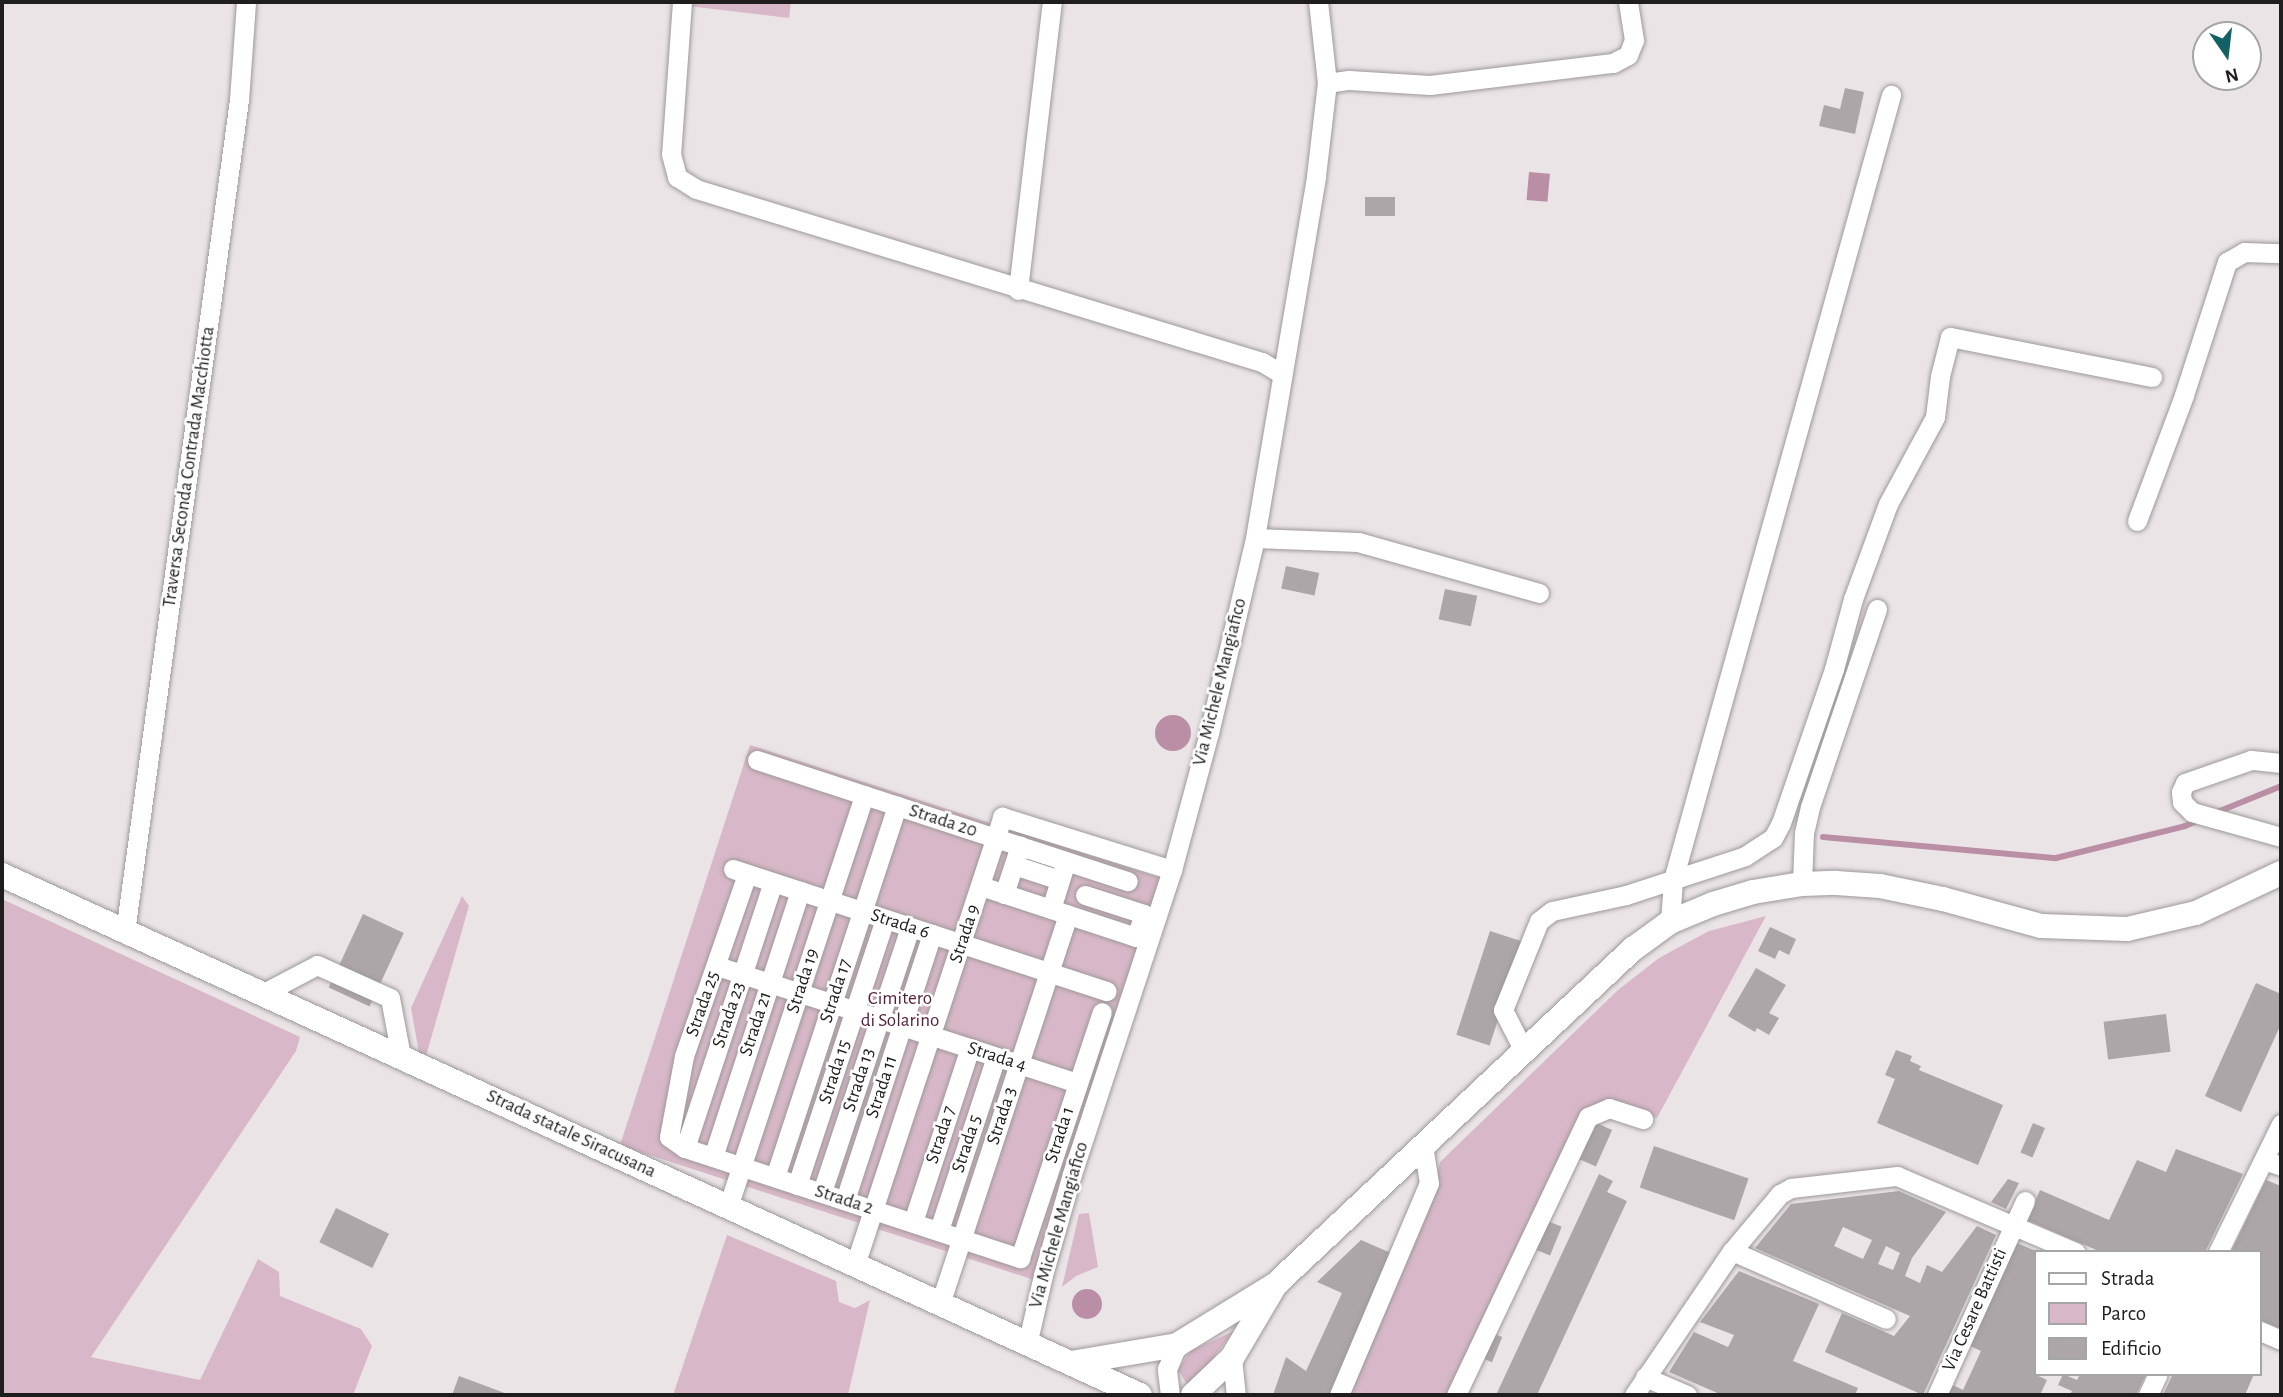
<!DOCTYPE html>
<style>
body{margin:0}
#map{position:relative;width:2283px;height:1397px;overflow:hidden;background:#eae4e7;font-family:"Alegreya Sans",sans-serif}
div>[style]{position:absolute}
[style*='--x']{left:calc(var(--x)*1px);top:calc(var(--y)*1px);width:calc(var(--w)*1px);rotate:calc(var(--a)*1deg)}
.green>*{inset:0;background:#d8b8c8;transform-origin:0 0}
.water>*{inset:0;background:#ba8fa5;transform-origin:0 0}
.round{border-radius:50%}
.stream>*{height:6px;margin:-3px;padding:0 3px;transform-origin:3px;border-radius:3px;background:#ba8fa5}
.building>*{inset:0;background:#aca6a9;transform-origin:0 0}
.roads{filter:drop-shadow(0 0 2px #9e989b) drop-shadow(0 0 2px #9e989b)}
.minor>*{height:19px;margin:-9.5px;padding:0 9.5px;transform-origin:9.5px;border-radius:9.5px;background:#fff}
.major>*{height:24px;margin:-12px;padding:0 12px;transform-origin:12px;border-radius:12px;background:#fff}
span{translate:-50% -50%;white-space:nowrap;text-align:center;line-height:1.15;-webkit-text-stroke:5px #fff;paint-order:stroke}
.street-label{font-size:19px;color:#1f1d1e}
.park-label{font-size:19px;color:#531d3d}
.frame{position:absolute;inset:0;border:4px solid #1f1d1e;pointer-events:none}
.legend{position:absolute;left:2034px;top:1250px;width:228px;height:126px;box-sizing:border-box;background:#fff;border:2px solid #a5a5a5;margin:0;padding:9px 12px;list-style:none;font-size:21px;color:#1f1d1e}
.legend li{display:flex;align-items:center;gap:14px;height:35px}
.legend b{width:35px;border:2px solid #a5a5a5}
.north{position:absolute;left:2192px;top:21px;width:70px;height:70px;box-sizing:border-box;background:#fff;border:2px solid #a5a5a5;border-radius:50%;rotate:166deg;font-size:19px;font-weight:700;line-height:28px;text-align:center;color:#1f1d1e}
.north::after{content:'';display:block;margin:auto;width:24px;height:32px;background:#126264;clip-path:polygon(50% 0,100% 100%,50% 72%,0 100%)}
</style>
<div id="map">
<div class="green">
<i style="clip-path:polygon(689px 2px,791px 2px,789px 18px,688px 6px)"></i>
<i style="left:750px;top:745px;width:434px;height:421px;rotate:18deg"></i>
<i style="clip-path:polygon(462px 896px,469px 906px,426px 1056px,419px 1053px,411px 1008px)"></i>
<i style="clip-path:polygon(2px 899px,300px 1037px,296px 1051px,91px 1357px,200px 1380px,258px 1259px,279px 1272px,280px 1296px,361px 1329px,372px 1346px,353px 1395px,2px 1395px)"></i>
<i style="clip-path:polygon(1766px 916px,1657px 1118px,1601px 1103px,1450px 1395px,1345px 1395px,1435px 1184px,1440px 1162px,1618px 990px,1659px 958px,1709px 931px)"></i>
<i style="clip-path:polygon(1089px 1213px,1098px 1267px,1076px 1276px,1062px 1287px,1079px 1214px)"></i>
<i style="clip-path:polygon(727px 1235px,836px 1281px,839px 1302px,855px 1308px,870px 1300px,848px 1395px,673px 1395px)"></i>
<i style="clip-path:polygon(1234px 1331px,1195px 1381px,1187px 1384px,1178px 1370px,1190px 1351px)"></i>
</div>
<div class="water">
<i style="left:1529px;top:172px;width:21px;height:28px;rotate:5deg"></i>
<i class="round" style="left:1155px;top:715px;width:36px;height:36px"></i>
<i class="round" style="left:1072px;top:1289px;width:30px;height:30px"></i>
</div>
<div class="stream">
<i style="--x:2215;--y:813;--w:71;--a:-22.2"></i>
<i style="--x:1823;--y:837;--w:234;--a:5.2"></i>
<i style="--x:2056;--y:858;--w:133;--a:-13.9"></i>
<i style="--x:2185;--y:826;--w:15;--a:-23"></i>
</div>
<div class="building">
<i style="clip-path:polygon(1845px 88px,1864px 92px,1855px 134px,1819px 126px,1824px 105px,1840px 109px)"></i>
<i style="left:1365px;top:197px;width:30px;height:19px"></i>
<i style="left:1286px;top:566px;width:34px;height:23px;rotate:12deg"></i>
<i style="left:1445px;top:589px;width:33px;height:31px;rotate:12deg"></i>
<i style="left:363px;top:914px;width:45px;height:81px;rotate:25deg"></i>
<i style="clip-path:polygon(1770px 927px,1796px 939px,1789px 955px,1779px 950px,1775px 959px,1758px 951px)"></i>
<i style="left:1490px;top:931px;width:35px;height:109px;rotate:18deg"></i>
<i style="clip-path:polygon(1756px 968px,1786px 985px,1769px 1013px,1779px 1018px,1769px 1035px,1757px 1028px,1755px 1032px,1728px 1016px)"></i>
<i style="clip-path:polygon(2256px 983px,2281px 994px,2281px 1024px,2241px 1112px,2205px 1096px)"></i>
<i style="left:2166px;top:1014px;width:38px;height:63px;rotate:83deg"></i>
<i style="clip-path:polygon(1896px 1050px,1912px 1056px,1910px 1061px,1921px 1066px,1919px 1070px,2003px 1105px,1978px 1165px,1877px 1123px,1895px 1079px,1885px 1075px)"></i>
<i style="left:1592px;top:1121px;width:22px;height:40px;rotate:24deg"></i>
<i style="left:2033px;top:1123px;width:13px;height:32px;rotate:23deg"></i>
<i style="left:1654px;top:1146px;width:100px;height:44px;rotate:19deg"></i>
<i style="clip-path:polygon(2176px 1149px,2243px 1174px,2205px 1252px,2101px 1252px,2027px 1220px,2040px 1190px,2109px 1220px,2137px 1160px,2166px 1172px)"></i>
<i style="clip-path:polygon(1599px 1174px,1613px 1181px,1607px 1192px,1627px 1201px,1537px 1395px,1496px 1395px)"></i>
<i style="clip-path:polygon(2008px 1179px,2019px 1183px,2006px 1209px,1991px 1202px)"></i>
<i style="clip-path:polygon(2266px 1180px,2281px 1186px,2281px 1329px,2260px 1320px,2260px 1252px,2231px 1252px)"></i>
<i style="clip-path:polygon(evenodd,1899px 1191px,1946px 1212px,1912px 1258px,1905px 1276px,1920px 1283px,1927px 1265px,1942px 1272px,1977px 1226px,1996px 1235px,1923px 1395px,1825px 1352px,1842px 1313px,1894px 1336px,1910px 1316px,1755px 1248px,1791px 1204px,1899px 1191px,1843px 1227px,1872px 1240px,1863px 1259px,1834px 1246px,1843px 1227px,1899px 1191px,1886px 1246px,1900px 1253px,1893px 1270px,1878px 1264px,1886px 1246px)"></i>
<i style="left:336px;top:1208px;width:59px;height:38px;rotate:26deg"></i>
<i style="left:1545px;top:1220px;width:18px;height:31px;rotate:22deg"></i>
<i style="clip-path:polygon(1361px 1240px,1391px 1253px,1333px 1395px,1273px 1395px,1286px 1357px,1306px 1371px,1342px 1293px,1317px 1282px)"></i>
<i style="clip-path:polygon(2017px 1243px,2036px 1251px,2036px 1369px,2034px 1374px,2047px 1380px,2040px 1395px,1948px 1395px,1953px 1385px,1963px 1390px,1981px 1351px,1970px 1346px)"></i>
<i style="clip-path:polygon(1739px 1271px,1819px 1304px,1793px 1361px,1858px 1388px,1855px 1395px,1722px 1395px,1669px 1372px,1694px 1332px,1728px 1347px,1734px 1335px,1700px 1322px)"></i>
<i style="left:1492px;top:1333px;width:11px;height:27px;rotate:22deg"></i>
<i style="clip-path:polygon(2063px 1374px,2077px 1380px,2080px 1374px,2146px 1374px,2136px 1395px,2070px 1395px,2072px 1391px,2058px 1385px)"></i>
<i style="clip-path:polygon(2173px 1374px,2254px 1374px,2245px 1395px,2163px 1395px)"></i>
<i style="clip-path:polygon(459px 1376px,510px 1395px,452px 1395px)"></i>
</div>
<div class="roads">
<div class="minor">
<i style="--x:682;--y:2;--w:152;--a:94.1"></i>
<i style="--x:671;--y:154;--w:24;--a:75"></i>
<i style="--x:677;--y:177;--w:22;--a:32"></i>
<i style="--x:696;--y:189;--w:592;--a:17"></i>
<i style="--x:1262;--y:362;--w:21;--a:31"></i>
<i style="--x:1327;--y:83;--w:22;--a:-8"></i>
<i style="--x:1349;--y:80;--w:81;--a:3.5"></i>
<i style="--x:1430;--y:85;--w:184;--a:-6.9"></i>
<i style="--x:1613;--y:63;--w:17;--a:-28"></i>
<i style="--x:1628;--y:55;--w:16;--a:-68"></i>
<i style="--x:1634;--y:40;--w:38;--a:-99"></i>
<i style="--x:1018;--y:290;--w:290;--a:-83.3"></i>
<i style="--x:2137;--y:521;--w:134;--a:-69.5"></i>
<i style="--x:2184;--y:395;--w:140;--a:-72.1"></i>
<i style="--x:2227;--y:262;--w:20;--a:-30"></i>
<i style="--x:2244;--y:252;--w:37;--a:2"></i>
<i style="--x:1255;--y:538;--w:103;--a:2.2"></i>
<i style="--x:1358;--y:542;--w:188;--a:15.7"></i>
<i style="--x:757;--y:760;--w:390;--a:18.1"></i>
<i style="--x:2281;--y:763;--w:30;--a:-174"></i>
<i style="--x:2251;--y:760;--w:70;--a:160.8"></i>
<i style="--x:2185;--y:783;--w:10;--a:114"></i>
<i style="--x:2181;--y:792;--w:10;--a:84"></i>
<i style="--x:2182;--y:802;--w:14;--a:45"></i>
<i style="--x:2192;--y:812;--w:92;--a:15.7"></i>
<i style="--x:1014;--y:865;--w:48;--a:18.1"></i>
<i style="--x:733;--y:869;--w:393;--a:18.1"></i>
<i style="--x:747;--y:874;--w:193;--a:109.1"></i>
<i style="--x:684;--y:1056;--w:82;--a:100.5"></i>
<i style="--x:669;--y:1137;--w:19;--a:35"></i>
<i style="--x:685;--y:1148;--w:353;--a:18.2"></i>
<i style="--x:1020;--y:1258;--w:259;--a:-71.6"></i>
<i style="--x:1802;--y:884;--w:51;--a:-87.8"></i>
<i style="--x:1804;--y:833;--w:27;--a:-77"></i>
<i style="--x:1810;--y:807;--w:209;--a:-71.3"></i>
<i style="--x:981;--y:886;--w:163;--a:18.2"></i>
<i style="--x:1136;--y:937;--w:24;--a:-71"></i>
<i style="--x:1144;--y:914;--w:62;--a:-162.1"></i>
<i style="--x:1004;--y:894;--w:51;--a:-71.6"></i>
<i style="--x:1051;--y:909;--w:50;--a:-72.6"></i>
<i style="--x:1670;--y:922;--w:42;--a:-85.9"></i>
<i style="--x:1673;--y:880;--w:815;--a:-74.48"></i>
<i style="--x:125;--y:932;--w:840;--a:-82.2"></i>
<i style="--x:239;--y:100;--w:98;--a:-85.9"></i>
<i style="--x:717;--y:966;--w:379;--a:18"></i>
<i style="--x:262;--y:994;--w:62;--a:-27.8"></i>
<i style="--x:317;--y:965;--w:80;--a:24.3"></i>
<i style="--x:390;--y:998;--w:59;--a:79.3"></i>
<i style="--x:1523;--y:1049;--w:44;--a:-117.1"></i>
<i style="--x:1503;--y:1010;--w:96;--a:-68"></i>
<i style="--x:1539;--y:921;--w:16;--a:-38"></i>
<i style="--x:1552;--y:911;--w:76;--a:-12.2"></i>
<i style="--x:1626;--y:895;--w:125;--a:-18.1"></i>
<i style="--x:1745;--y:856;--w:33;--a:-33"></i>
<i style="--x:1773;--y:838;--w:17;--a:-62"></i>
<i style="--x:1781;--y:823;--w:163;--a:-71"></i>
<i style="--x:1834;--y:669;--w:73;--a:-74.8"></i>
<i style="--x:1853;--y:599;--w:101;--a:-69.8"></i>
<i style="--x:1888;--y:504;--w:99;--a:-61.6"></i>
<i style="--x:1935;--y:417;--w:41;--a:-83"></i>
<i style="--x:1940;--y:376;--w:40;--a:-75.6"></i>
<i style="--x:1950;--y:337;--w:206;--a:11.2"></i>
<i style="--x:685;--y:1148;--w:280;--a:-71.7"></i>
<i style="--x:713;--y:1157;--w:280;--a:-71.9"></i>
<i style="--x:2264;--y:1160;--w:18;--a:19"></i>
<i style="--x:775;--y:1177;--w:391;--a:-71.8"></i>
<i style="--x:797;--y:1185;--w:280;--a:-71.7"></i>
<i style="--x:822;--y:1192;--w:279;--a:-71.6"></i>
<i style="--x:845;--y:1200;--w:280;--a:-71.9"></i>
<i style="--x:728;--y:1207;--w:434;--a:-71.7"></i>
<i style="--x:913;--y:1222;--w:183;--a:-71.9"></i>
<i style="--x:939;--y:1230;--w:182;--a:-71.8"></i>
<i style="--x:1732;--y:1251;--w:168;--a:23.8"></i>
<i style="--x:2218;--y:1252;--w:143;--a:-63.8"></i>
<i style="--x:855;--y:1265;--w:472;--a:-71.8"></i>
<i style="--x:1002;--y:817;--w:178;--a:17.3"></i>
<i style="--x:940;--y:1304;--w:410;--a:-71.8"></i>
<i style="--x:2260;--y:1331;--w:23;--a:23"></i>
<i style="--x:1027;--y:1345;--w:72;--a:-77.1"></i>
<i style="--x:1043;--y:1275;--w:105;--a:-74"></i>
<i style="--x:1072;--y:1174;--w:320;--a:-71.8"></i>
<i style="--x:1172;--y:870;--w:142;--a:-74.9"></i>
<i style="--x:1209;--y:733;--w:200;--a:-76.7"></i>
<i style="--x:1255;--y:538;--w:367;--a:-80.4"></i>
<i style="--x:1316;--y:176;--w:94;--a:-83.3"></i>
<i style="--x:1327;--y:83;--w:81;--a:-96.3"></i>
<i style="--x:1232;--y:1358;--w:37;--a:84"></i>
<i style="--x:1645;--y:1377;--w:46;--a:23.2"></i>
<i style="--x:1170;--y:1395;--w:26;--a:-97"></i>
<i style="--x:1167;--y:1369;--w:26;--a:-67"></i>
<i style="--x:1339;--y:1395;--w:230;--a:-67"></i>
<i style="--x:1429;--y:1183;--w:39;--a:-99"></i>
<i style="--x:1456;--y:1395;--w:308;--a:-64.6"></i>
<i style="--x:1588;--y:1117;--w:23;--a:-23"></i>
<i style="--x:1609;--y:1108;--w:36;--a:18"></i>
<i style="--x:1634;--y:1395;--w:174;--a:-55.8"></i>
<i style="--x:1732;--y:1251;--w:75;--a:-49.9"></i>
<i style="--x:1780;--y:1194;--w:13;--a:-29"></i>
<i style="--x:1791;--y:1188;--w:107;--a:-6.5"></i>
<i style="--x:1897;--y:1176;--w:194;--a:23.1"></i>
<i style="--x:1937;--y:1395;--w:213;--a:-65.6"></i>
<i style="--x:2148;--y:1395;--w:23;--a:-65"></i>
</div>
<div class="major">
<i style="--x:2;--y:875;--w:1251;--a:24.56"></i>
<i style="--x:1071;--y:1363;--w:108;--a:-9.6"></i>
<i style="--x:1177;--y:1345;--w:116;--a:-31.6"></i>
<i style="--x:1276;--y:1284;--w:490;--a:-43.2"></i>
<i style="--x:1633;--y:949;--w:46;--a:-36.1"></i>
<i style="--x:1670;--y:922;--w:47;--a:-22.7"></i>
<i style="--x:1713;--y:904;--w:42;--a:-16.7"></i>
<i style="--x:1753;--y:892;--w:50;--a:-9.3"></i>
<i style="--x:1802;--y:884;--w:34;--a:-2"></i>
<i style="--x:1836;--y:883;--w:44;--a:3.9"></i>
<i style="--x:1880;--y:886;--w:64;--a:11.7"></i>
<i style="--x:1943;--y:899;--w:102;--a:15.4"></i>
<i style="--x:2041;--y:926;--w:86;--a:2"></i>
<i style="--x:2127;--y:929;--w:71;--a:-13.1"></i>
<i style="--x:2196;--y:913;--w:94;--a:-25.2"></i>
<i style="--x:1193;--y:1395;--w:54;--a:-43.5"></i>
<i style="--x:1232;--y:1358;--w:82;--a:-59.4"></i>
</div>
</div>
<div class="street-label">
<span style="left:189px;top:467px;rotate:-82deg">Traversa Seconda Contrada Macchiotta</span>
<span style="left:1220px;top:682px;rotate:-76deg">Via Michele Mangiafico</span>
<span style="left:943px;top:821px;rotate:18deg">Strada 20</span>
<span style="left:900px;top:924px;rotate:18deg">Strada 6</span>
<span style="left:965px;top:934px;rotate:-72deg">Strada 9</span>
<span style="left:803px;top:981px;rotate:-72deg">Strada 19</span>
<span style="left:836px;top:991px;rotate:-72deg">Strada 17</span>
<span style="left:703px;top:1004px;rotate:-71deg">Strada 25</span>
<span style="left:729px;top:1015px;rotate:-72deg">Strada 23</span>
<span style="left:756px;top:1024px;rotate:-72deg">Strada 21</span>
<span style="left:997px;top:1057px;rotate:18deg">Strada 4</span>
<span style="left:835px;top:1072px;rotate:-72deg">Strada 15</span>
<span style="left:859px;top:1080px;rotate:-72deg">Strada 13</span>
<span style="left:882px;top:1087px;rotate:-72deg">Strada 11</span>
<span style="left:1002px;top:1116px;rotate:-72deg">Strada 3</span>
<span style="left:571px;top:1134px;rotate:25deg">Strada statale Siracusana</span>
<span style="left:941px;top:1135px;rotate:-72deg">Strada 7</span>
<span style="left:1060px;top:1135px;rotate:-72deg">Strada 1</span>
<span style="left:967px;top:1144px;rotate:-72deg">Strada 5</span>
<span style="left:844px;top:1200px;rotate:18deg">Strada 2</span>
<span style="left:1059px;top:1225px;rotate:-74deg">Via Michele Mangiafico</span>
<span style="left:1975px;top:1310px;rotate:-66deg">Via Cesare Battisti</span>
</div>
<div class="park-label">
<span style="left:900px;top:1010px">Cimitero<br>di Solarino</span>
</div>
<div class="frame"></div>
<ul class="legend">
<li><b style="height:9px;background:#fff"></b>Strada</li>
<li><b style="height:19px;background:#d8b8c8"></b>Parco</li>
<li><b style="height:19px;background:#aca6a9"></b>Edificio</li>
</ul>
<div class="north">N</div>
</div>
